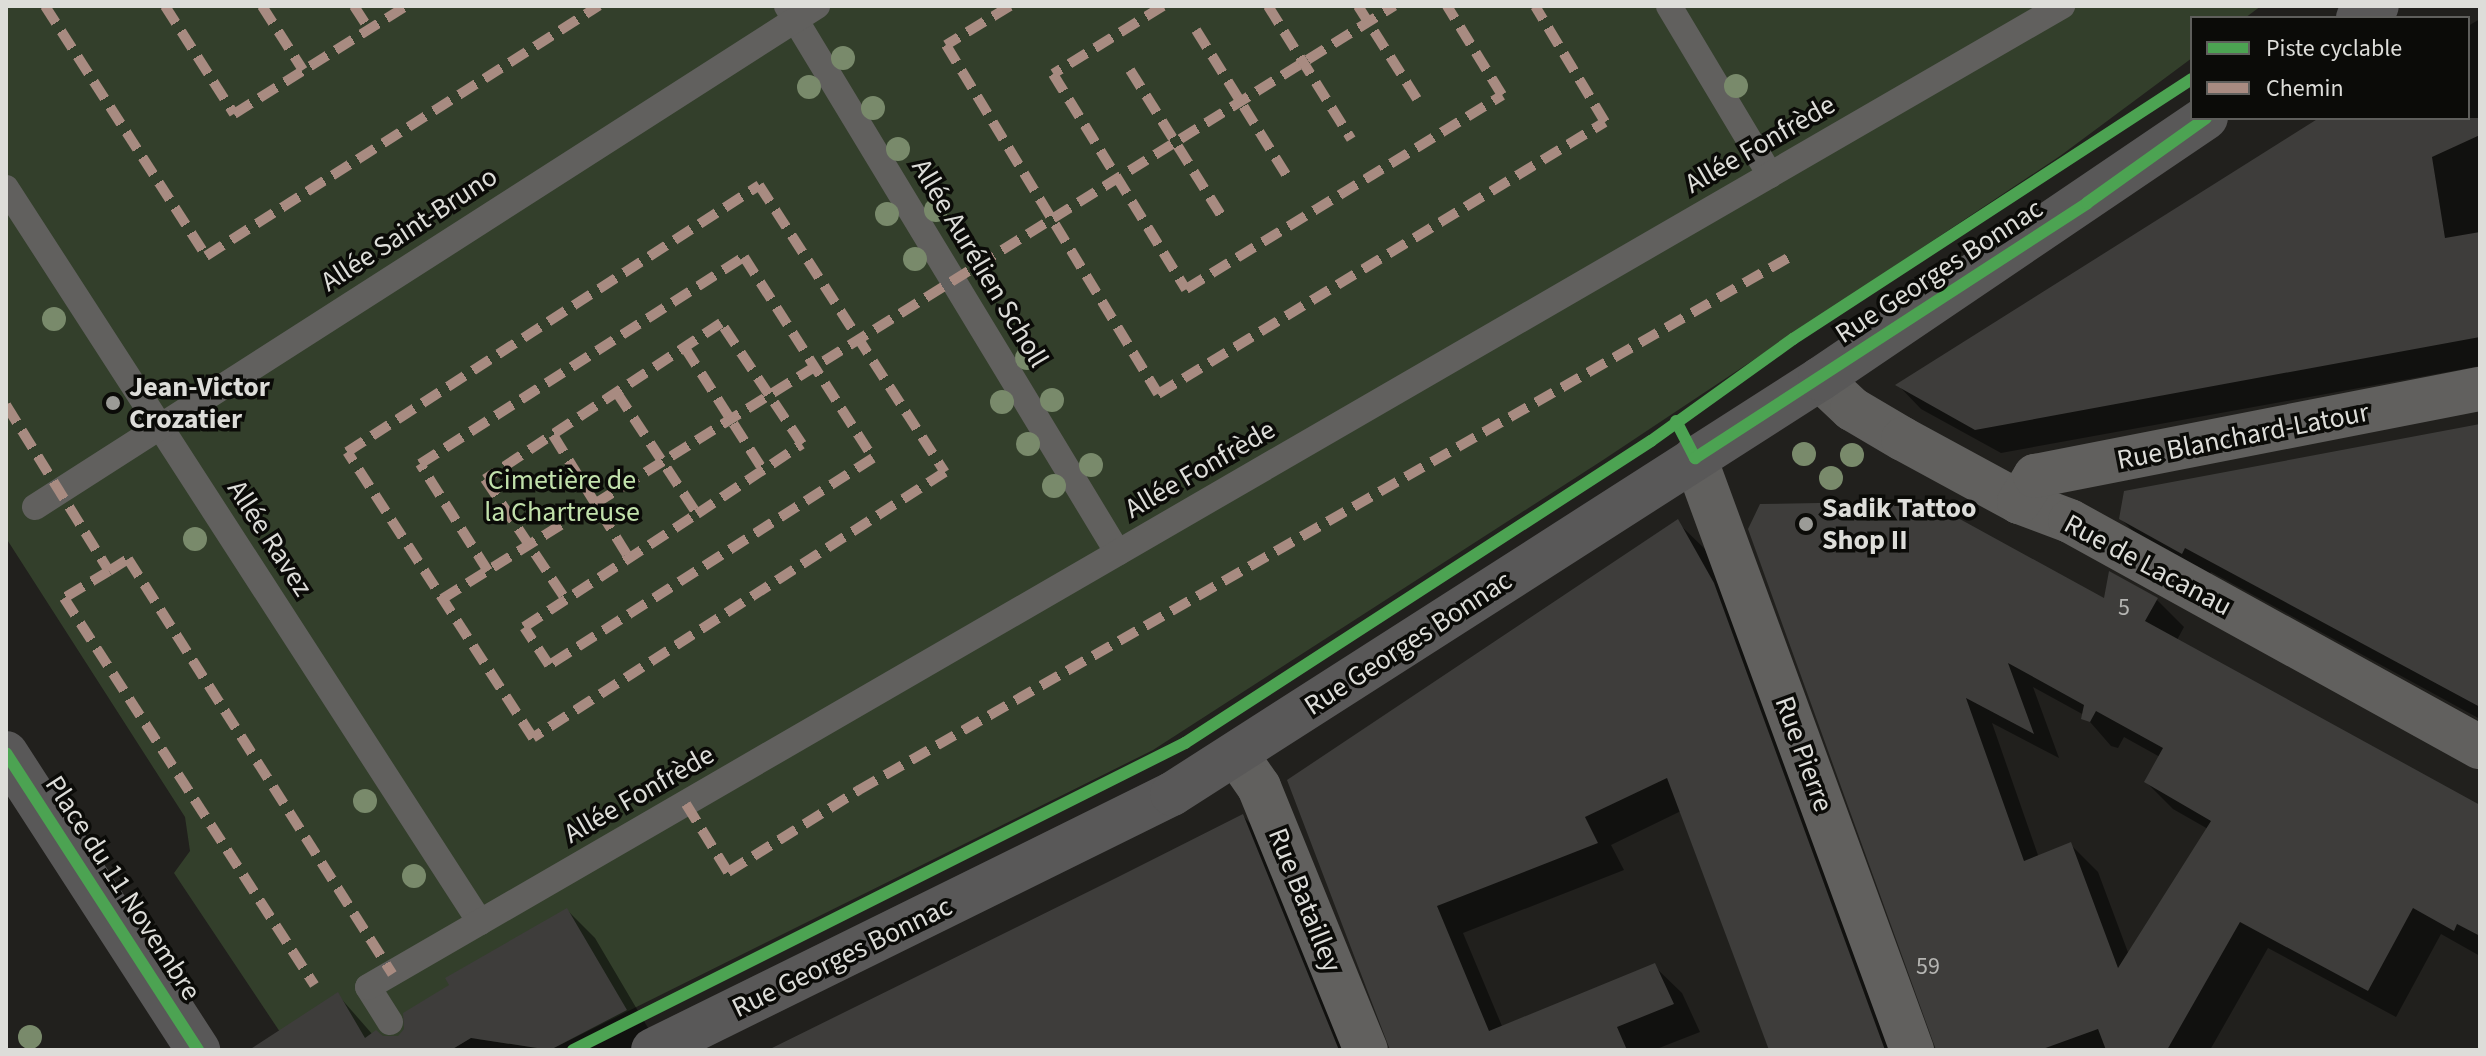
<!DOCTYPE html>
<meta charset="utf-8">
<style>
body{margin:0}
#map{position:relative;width:2486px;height:1056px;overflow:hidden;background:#21201d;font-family:"Source Sans 3",sans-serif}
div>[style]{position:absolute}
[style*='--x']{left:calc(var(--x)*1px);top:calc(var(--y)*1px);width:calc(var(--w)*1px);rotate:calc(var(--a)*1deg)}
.green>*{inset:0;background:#333f2b}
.shadow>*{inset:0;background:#0007}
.building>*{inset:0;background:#3e3d3b}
.lane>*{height:26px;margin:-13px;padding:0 13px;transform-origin:13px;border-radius:13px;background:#61605e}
.street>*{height:44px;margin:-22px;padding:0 22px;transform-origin:22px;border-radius:22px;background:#61605e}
.secondary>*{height:44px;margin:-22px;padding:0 22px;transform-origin:22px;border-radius:22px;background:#595858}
.quiet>*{height:10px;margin-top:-5px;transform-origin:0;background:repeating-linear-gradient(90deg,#a88b81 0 20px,transparent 0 30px)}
.cycleway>*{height:12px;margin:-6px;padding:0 6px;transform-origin:6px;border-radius:6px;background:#4ca352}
.trees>*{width:24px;height:24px;margin:-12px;border-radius:50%;background:#798a6b}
.dots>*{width:22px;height:22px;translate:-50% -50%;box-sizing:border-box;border:4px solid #0b0b08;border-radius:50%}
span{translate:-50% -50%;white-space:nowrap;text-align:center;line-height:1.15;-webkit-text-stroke:7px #0b0b08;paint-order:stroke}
.number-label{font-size:24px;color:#b5b5b2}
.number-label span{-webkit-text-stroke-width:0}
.street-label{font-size:28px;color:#ddddd9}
.poi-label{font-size:28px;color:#ddddd9;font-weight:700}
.left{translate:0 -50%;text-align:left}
.park-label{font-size:28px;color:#c1e1ab}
.frame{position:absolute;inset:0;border:8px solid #ddddd9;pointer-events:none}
.legend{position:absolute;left:2190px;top:16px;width:280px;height:104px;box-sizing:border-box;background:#0b0b08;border:2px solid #5f5f5c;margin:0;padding:10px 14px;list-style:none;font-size:24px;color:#ddddd9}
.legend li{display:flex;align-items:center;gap:16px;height:40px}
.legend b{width:40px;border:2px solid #5f5f5c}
</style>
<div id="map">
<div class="green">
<i style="clip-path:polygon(6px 6px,2261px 6px,2245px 18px,2192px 18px,2192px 58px,2060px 156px,1603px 460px,1153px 750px,550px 1050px,478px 1039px,477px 1034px,451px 1050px,292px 1050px,174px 873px,190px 851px,185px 817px,6px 538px)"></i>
</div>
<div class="shadow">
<i style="clip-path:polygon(2480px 19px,2480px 366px,2001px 453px,1921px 409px,1898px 385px,2323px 118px,2468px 118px,2468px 26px)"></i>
<i style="clip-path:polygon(2480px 427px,2480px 719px,2211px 572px,2208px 578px,2146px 544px,2121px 519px)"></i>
<i style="clip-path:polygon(1677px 522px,1705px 549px,1741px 613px,1901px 1050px,1771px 1050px,1681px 811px,1611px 845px,1624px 870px,1463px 933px,1502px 1026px,1654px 966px,1682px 993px,1700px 1032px,1654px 1050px,1392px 1050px,1289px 781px)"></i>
<i style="clip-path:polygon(evenodd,1750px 529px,2105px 601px,2157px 600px,2184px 627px,2177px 640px,2480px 807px,2480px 956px,2441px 934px,2396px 1017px,2268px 948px,2210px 1050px,1938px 1050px,1750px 529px,2033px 687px,2084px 715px,2111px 746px,2118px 748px,2124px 737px,2160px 757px,2146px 782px,2173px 809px,2208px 829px,2129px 955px,2098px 872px,2071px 845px,2039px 858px,1992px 723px,2059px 758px,2033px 687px)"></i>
<i style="clip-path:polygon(1243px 816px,1270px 844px,1354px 1050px,771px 1050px)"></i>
<i style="clip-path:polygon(567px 910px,595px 938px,654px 1038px,631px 1050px,294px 1050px,338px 995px,373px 1035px,399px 1038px)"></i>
</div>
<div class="building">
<i style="clip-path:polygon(2319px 118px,2480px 118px,2480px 135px,2432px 157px,2445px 238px,2480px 232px,2480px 337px,1975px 430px,1895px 385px)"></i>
<i style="clip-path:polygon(2480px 424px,2480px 707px,2185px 548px,2182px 554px,2119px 519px,2124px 491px)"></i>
<i style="clip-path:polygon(evenodd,1927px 501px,2104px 598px,2109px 571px,2158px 598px,2145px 621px,2480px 805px,2480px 936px,2457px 924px,2454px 931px,2413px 908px,2368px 991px,2240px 922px,2167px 1050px,2106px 1050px,2098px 1029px,2040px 1050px,1936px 1050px,1748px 529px,1760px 504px,1927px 501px,2008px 663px,2084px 705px,2081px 719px,2090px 722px,2096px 711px,2163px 748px,2144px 782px,2211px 821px,2118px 968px,2071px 842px,2024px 861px,1966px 698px,2034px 734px,2008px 663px)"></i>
<i style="clip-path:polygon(1678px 519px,1714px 583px,1885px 1050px,1769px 1050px,1667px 778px,1585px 817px,1598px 843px,1437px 906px,1489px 1031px,1655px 963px,1674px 1004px,1617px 1027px,1627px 1050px,1390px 1050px,1287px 780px)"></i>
<i style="clip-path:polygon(1243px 814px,1339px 1050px,768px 1050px,1118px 877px)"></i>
<i style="clip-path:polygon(567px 908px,627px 1010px,550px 1050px,471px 1038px,451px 1050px,249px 1050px,338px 992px,365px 1038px,376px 1030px,383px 1036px,398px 1036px,404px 1029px,403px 1013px,449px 985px,445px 978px)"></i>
</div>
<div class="lane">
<i style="--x:787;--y:6;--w:639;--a:58.82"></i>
<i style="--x:1669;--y:6;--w:197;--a:59.1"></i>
<i style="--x:6;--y:188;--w:874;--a:57.15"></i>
<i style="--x:35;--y:507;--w:929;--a:-32.65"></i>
<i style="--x:390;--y:1022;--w:41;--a:-122.2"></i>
<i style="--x:368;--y:987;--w:1958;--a:-30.08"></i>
</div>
<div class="street">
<i style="--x:1820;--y:379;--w:44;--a:43.2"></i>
<i style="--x:1852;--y:409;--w:59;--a:30.5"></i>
<i style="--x:1903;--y:439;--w:132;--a:28.5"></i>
<i style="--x:2019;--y:502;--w:54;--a:20.4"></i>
<i style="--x:2070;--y:521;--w:468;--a:28.9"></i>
<i style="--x:1695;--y:458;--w:631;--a:69.87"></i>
<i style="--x:2019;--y:502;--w:31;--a:-58"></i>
<i style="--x:2035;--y:476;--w:453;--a:-11.1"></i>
<i style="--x:1236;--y:754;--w:40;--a:55.1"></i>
<i style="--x:1259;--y:787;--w:284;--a:67.9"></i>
</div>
<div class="secondary">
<i style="--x:2358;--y:18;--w:22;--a:-32"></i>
<i style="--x:6;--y:753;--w:354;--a:57.1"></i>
<i style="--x:653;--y:1050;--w:579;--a:-26.26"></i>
<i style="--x:1172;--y:794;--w:769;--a:-32.64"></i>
<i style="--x:1820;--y:379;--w:466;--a:-34.1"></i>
</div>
<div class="quiet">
<i style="--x:45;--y:6;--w:297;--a:57.2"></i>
<i style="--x:206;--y:256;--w:466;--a:-32.5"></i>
<i style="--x:165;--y:6;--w:128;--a:57.4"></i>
<i style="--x:234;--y:114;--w:203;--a:-32.1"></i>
<i style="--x:262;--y:6;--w:76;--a:57.4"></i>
<i style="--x:354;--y:6;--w:27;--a:57"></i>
<i style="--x:1010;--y:6;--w:75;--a:148.6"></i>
<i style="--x:946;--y:45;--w:408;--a:58.7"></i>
<i style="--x:1158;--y:394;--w:523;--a:-31.32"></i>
<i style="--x:1605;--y:122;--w:135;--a:-121.1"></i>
<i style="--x:1163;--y:6;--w:129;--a:148.3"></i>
<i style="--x:1053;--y:74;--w:253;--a:58.3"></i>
<i style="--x:1186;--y:289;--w:371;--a:-31.5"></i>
<i style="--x:1502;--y:95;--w:105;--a:-121.7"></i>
<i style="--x:1268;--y:6;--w:157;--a:58"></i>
<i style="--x:1358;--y:6;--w:110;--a:57.6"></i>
<i style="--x:1196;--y:30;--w:174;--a:58.1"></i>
<i style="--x:1130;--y:70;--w:175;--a:57.9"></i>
<i style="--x:759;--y:185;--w:342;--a:57.1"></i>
<i style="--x:945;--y:472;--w:490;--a:147.2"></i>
<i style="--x:533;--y:738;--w:341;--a:-123"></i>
<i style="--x:347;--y:452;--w:491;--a:-32.9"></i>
<i style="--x:685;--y:348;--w:145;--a:57.4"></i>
<i style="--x:617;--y:393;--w:145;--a:56.5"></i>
<i style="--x:6;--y:405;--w:195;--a:58.2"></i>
<i style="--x:109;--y:571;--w:52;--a:149"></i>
<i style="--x:64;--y:598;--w:461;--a:57.1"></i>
<i style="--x:553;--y:435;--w:145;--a:58.3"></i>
<i style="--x:109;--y:571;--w:22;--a:-32"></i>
<i style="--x:128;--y:559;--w:492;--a:57.5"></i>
<i style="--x:488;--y:571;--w:127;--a:-122.4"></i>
<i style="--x:420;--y:464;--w:384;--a:-32.6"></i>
<i style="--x:744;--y:257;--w:239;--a:57.3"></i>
<i style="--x:873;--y:458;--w:384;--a:147.4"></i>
<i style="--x:549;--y:665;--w:45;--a:-123.3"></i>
<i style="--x:524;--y:627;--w:207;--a:-33.2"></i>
<i style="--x:697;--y:514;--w:126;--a:-33.7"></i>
<i style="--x:802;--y:444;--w:146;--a:-123.8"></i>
<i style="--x:721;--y:323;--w:283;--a:146.5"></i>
<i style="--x:485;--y:479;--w:146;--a:56.2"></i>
<i style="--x:442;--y:599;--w:1122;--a:-31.92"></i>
<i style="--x:686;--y:804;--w:80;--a:58.3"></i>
<i style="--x:728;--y:872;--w:155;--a:-32"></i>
<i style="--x:859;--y:790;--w:1076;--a:-29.8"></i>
</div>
<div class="cycleway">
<i style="--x:1676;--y:421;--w:42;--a:62.8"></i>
<i style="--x:1695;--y:458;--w:468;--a:-33"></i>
<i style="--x:2087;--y:203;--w:146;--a:-35.5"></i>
<i style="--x:6;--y:753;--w:354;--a:57.1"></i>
<i style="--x:573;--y:1050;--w:685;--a:-26.64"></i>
<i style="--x:1185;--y:743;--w:555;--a:-32.95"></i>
<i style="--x:1651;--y:441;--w:175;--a:-35.7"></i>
<i style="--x:1793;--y:339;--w:476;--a:-33.1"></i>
</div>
<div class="trees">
<i style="left:843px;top:58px"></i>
<i style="left:1736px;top:86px"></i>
<i style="left:809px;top:87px"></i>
<i style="left:873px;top:108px"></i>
<i style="left:898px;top:149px"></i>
<i style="left:936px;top:210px"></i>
<i style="left:887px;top:214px"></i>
<i style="left:915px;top:259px"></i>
<i style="left:54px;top:319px"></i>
<i style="left:1027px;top:358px"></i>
<i style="left:1052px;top:400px"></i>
<i style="left:1002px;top:402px"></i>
<i style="left:1028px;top:444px"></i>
<i style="left:1804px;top:454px"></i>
<i style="left:1852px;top:455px"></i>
<i style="left:1091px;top:465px"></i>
<i style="left:1831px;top:478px"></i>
<i style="left:1054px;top:486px"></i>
<i style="left:195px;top:539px"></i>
<i style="left:365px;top:801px"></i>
<i style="left:414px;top:876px"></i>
<i style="left:30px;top:1037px"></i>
</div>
<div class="dots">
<i style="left:113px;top:403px;background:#9b9b97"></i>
<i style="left:1806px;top:524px;background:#9b9b97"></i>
</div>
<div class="number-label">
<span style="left:2124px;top:608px">5</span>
<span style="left:1928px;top:967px">59</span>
</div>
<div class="street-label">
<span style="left:1760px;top:144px;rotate:-30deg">Allée Fonfrède</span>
<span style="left:409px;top:229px;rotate:-33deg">Allée Saint-Bruno</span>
<span style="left:980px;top:263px;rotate:59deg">Allée Aurélien Scholl</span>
<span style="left:1939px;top:271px;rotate:-33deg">Rue Georges Bonnac</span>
<span style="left:2243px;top:436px;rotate:-11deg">Rue Blanchard-Latour</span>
<span style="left:1200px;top:469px;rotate:-30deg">Allée Fonfrède</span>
<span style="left:270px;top:538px;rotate:57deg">Allée Ravez</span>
<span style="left:2148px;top:565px;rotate:28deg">Rue de Lacanau</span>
<span style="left:1408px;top:643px;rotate:-33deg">Rue Georges Bonnac</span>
<span style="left:1804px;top:754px;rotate:70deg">Rue Pierre</span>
<span style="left:639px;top:794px;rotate:-30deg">Allée Fonfrède</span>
<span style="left:123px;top:888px;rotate:57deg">Place du 11 Novembre</span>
<span style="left:1305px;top:900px;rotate:68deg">Rue Batailley</span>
<span style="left:842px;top:957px;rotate:-26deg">Rue Georges Bonnac</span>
</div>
<div class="poi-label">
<span class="left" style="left:129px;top:403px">Jean-Victor<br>Crozatier</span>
<span class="left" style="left:1822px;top:524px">Sadik Tattoo<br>Shop II</span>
</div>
<div class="park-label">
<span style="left:562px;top:496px">Cimetière de<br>la Chartreuse</span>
</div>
<div class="frame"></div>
<ul class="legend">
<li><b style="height:10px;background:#4ca352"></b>Piste cyclable</li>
<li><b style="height:10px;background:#a88b81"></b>Chemin</li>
</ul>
</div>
